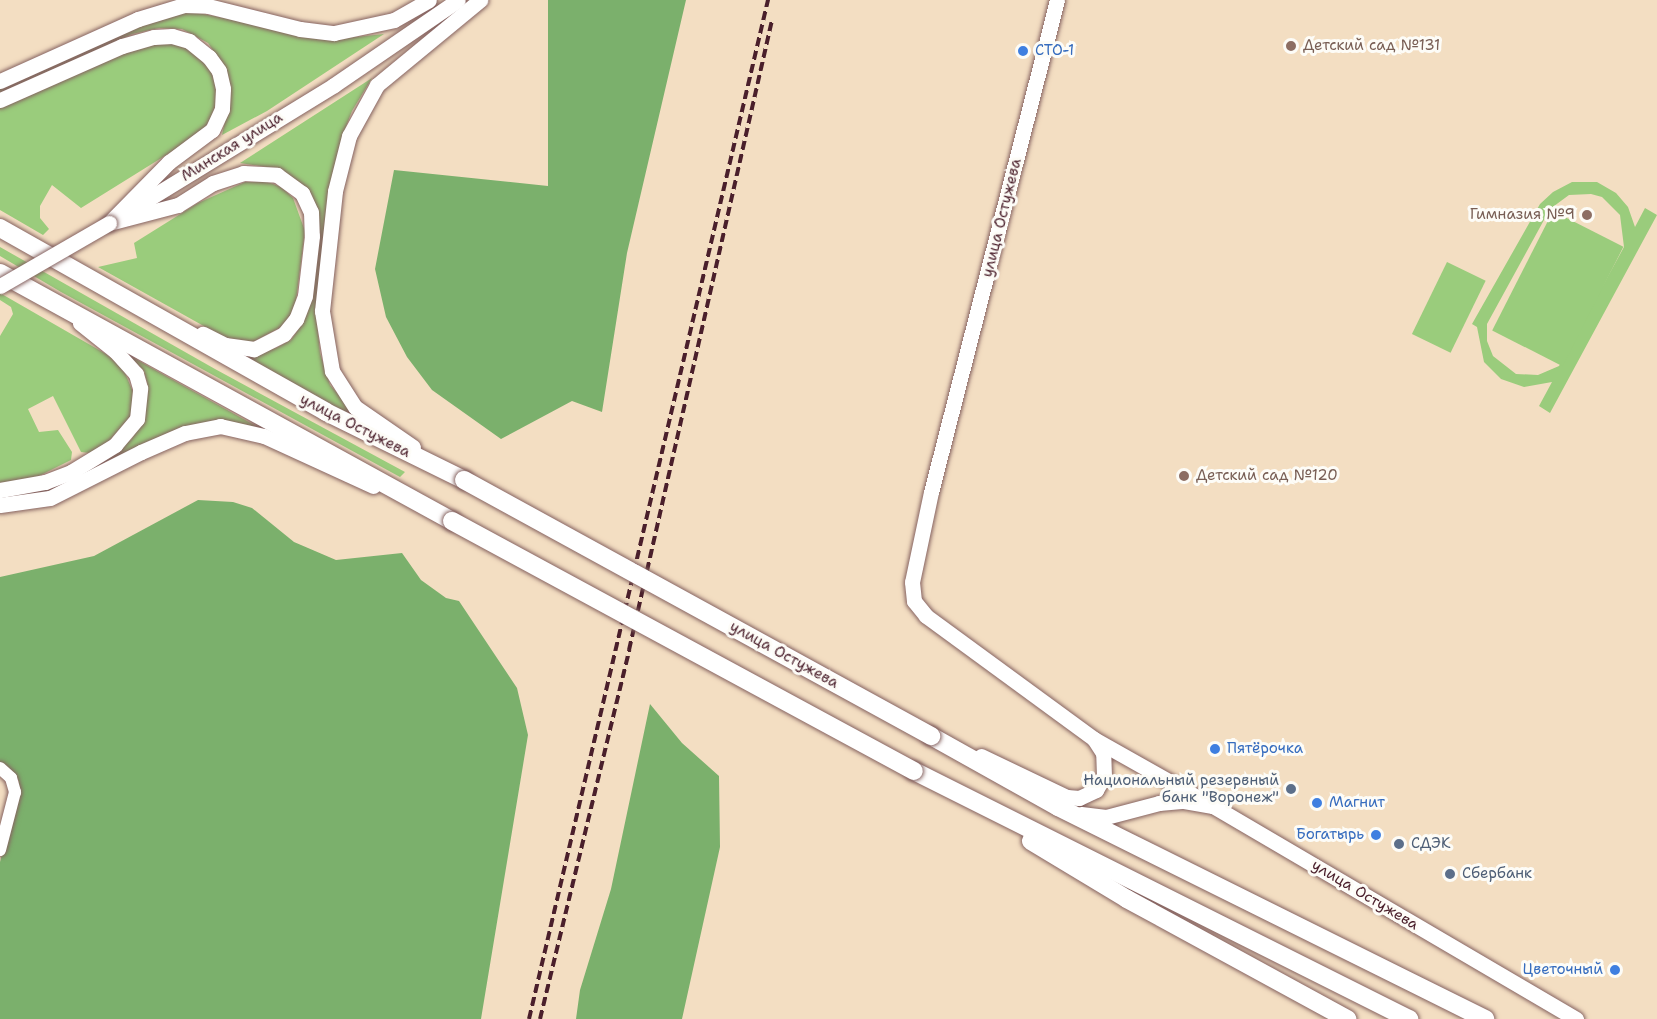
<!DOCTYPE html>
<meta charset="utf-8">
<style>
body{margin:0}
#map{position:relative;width:1657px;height:1019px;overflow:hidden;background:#f3dec2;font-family:"Shantell Sans",sans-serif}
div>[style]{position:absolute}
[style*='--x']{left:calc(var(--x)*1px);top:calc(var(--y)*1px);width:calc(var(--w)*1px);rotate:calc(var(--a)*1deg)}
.green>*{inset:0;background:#9acc7c;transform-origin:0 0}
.forest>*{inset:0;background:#7bb06c}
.roads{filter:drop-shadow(0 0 2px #856260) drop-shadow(0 0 2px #856260)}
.minor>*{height:12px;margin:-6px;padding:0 6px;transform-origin:6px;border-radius:6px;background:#fff}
.tertiary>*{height:15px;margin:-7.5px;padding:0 7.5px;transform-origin:7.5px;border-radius:7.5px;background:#fff}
.primary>*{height:18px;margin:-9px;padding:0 9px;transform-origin:9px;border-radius:9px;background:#fff}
.rail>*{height:4px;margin-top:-2px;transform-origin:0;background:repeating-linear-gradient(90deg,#4a1f2b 0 9px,transparent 0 13.5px)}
.bridges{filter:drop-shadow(0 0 2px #856260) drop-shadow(0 0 2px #856260)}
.tertiary-bridge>*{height:15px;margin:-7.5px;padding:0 7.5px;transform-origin:7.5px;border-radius:7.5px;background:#fff}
.primary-bridge>*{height:18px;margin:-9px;padding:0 9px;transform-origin:9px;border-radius:9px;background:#fff}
.dots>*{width:16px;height:16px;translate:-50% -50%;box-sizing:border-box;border:3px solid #fdfcf7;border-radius:50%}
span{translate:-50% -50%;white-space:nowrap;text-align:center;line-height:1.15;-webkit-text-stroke:6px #fdfcf7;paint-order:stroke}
.education-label{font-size:15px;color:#785e54}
.left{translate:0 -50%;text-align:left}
.right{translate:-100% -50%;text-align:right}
.shop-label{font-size:15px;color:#366cbe}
.street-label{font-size:15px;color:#4a1f2b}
.service-label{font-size:15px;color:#4e5e75}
</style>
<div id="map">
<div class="green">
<i style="clip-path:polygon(187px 11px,336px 39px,384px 34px,267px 111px,222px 135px,231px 93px,223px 65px,208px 43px,182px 29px,159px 28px,132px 34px,0 93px,0 89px,147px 23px)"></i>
<i style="clip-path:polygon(175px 43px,196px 52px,213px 72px,217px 98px,212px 118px,200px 134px,81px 208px,52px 185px,40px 206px,40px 218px,49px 229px,43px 235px,0 210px,0 108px,142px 45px)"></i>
<i style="clip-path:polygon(372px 78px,352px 111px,342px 137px,317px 319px,320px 353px,330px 385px,366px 425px,243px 356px,276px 348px,291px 340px,302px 324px,310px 297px,304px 186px,280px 169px,240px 163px)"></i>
<i style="clip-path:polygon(265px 181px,281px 187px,293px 198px,305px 231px,295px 308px,283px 326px,251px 343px,227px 339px,98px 267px,137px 258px,134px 243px,198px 203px,245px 182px)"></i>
<i style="clip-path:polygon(evenodd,1572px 182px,1597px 182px,1616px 193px,1628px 207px,1635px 227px,1645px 208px,1657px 215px,1550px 413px,1539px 406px,1552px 382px,1524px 387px,1501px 379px,1484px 362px,1477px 327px,1472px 324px,1540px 204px,1553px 192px,1572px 182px,1591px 194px,1602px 197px,1620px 215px,1624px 247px,1559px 366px,1538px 375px,1516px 374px,1493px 356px,1487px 341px,1487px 324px,1550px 209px,1569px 195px,1591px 194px)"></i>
<i style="left:1553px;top:211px;width:79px;height:134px;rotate:27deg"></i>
<i style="clip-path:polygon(0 247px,215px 369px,405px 472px,400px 477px,61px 292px,0 256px)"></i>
<i style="left:1447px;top:262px;width:43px;height:80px;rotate:26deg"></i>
<i style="clip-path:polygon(0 293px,106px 354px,123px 368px,133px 392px,131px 416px,108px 442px,90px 453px,81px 452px,53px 396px,28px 409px,39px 432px,58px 430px,72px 452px,71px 460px,33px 479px,0 483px,0 336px,13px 314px,11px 307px,0 300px)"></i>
<i style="clip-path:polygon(130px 356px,258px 427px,229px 422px,61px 489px,0 500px,0 496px,52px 489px,131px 440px,143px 420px,148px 386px,144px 371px)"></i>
</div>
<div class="forest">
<i style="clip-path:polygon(548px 0,686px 0,627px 253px,602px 412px,572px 401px,501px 439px,432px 390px,407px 357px,386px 317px,375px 269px,394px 170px,548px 186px)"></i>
<i style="clip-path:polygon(198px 500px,233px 502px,252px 508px,294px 542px,336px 560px,402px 553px,421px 580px,446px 598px,459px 601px,517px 688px,528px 735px,481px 1019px,0 1019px,0 862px,19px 781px,0 762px,0 577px,94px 556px)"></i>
<i style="clip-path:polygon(650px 704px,682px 743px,719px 776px,720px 847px,682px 1019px,576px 1019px,580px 990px,611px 889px)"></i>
</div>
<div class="roads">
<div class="minor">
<i style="--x:0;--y:768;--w:15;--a:42"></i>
<i style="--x:11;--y:778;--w:15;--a:74"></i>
<i style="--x:15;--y:792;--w:60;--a:104.5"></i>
</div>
<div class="tertiary">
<i style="--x:1057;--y:0;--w:508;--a:104.36"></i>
<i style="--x:931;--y:492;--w:92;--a:101.9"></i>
<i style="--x:912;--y:582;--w:19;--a:84"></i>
<i style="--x:914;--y:601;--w:19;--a:51"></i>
<i style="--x:926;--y:616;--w:208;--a:36.2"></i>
<i style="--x:1094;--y:739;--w:137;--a:29.4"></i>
<i style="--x:0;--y:81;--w:151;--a:-24.2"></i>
<i style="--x:138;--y:19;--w:48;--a:-16.9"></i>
<i style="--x:184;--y:5;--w:24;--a:2"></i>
<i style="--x:208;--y:6;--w:95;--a:14"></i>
<i style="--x:300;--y:29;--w:34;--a:7"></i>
<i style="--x:334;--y:33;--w:61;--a:-12.2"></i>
<i style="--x:394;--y:20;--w:40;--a:-29.7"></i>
<i style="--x:0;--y:100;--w:133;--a:-23.9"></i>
<i style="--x:122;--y:46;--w:33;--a:-16"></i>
<i style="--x:154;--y:37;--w:18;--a:-3"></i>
<i style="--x:172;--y:36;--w:18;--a:16"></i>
<i style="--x:189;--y:41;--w:26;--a:39"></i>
<i style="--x:209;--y:57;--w:17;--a:54"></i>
<i style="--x:219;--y:71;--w:18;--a:77"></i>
<i style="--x:223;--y:89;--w:20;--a:93"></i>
<i style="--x:222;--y:109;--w:23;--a:115"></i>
<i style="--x:212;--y:130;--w:54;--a:143.3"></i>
<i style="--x:169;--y:162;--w:86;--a:134.5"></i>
<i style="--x:132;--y:209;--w:237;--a:-31.5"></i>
<i style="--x:334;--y:85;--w:150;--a:-34.4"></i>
<i style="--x:109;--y:223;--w:71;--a:-14.6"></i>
<i style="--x:178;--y:205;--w:41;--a:-32.2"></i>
<i style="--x:213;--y:183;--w:32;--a:-18"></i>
<i style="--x:243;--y:173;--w:34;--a:3"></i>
<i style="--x:277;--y:175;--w:31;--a:36"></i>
<i style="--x:302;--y:193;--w:21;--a:65"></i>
<i style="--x:311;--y:212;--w:24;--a:88"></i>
<i style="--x:312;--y:236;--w:60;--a:96.7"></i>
<i style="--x:305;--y:296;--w:25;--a:111"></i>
<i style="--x:296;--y:319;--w:19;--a:129"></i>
<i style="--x:284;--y:334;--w:34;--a:153"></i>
<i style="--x:254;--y:349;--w:29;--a:-172"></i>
<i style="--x:225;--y:345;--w:25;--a:-153"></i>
<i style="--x:413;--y:447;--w:70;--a:-145.4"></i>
<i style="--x:355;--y:407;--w:43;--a:-122.6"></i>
<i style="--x:332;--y:371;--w:61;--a:-99.5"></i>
<i style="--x:322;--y:311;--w:121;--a:-83.8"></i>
<i style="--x:335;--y:191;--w:57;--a:-75.7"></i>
<i style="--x:349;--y:136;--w:58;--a:-61.2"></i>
<i style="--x:377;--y:85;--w:134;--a:-39.5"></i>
<i style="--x:0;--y:490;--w:46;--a:-10.1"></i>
<i style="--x:45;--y:482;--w:28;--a:-21"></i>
<i style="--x:71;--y:472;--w:52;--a:-31.5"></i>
<i style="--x:115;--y:445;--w:34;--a:-50"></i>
<i style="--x:137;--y:419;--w:31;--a:-84"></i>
<i style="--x:140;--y:388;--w:15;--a:-106"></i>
<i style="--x:136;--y:374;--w:31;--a:-132"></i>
<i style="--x:115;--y:351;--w:45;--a:-141.3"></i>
<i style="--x:0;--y:505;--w:50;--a:-8"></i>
<i style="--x:50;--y:498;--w:102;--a:-26.8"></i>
<i style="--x:141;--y:452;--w:48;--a:-23.4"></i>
<i style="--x:185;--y:433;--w:36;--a:-11"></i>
<i style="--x:220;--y:426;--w:45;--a:12.8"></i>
<i style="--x:264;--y:436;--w:120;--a:24.6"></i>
<i style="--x:981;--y:756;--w:95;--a:25.5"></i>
<i style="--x:1067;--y:797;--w:12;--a:5"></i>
<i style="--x:1079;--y:798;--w:19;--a:-25"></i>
<i style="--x:1096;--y:790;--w:16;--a:-60"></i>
<i style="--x:1104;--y:776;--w:23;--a:-92"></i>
<i style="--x:1103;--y:753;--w:17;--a:-123"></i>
<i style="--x:1081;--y:814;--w:25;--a:7"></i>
<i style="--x:1106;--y:817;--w:55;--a:-14.8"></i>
<i style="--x:1159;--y:803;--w:25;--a:-5"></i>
<i style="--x:1184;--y:801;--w:29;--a:10"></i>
<i style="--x:1213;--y:806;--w:421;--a:30.4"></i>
</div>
<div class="primary">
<i style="--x:0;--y:228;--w:374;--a:29.4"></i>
<i style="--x:326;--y:412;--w:154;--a:26.2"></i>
<i style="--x:0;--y:273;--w:516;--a:28.75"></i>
<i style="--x:931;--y:736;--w:145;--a:29.2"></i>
<i style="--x:1058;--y:807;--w:477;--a:26.4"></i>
<i style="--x:914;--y:771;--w:554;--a:26.61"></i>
<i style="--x:1031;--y:841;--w:112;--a:31.1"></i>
<i style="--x:1127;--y:899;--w:251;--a:28.6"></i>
</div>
</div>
<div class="rail">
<i style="--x:529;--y:1019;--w:1047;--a:-76.8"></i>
<i style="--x:540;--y:1019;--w:380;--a:-76.4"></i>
<i style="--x:629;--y:650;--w:646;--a:-77.21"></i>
</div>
<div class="bridges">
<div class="tertiary-bridge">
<i style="--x:0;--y:286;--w:126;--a:-30"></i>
</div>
<div class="primary-bridge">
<i style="--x:464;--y:480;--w:533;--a:28.73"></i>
<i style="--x:452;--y:521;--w:525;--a:28.42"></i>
</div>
</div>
<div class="dots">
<i style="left:1291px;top:46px;background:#8d6e63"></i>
<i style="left:1023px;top:51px;background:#3f7fe0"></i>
<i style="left:1587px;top:215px;background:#8d6e63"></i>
<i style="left:1184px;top:476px;background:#8d6e63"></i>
<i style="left:1215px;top:749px;background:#3f7fe0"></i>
<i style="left:1291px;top:789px;background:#5c6f8a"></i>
<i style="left:1317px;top:803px;background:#3f7fe0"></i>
<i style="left:1376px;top:835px;background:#3f7fe0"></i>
<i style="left:1399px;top:844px;background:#5c6f8a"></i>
<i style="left:1450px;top:874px;background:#5c6f8a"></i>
<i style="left:1615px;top:970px;background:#3f7fe0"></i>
</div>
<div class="education-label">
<span class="left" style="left:1303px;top:46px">Детский сад №131</span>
<span class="right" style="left:1575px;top:215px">Гимназия №9</span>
<span class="left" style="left:1196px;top:476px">Детский сад №120</span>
</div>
<div class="shop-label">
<span class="left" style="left:1035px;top:51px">СТО-1</span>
<span class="left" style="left:1227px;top:749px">Пятёрочка</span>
<span class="left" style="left:1329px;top:803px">Магнит</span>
<span class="right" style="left:1364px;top:835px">Богатырь</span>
<span class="right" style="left:1603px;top:970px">Цветочный</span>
</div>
<div class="street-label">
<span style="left:232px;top:147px;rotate:-32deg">Минская улица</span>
<span style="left:1002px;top:218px;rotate:-76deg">улица Остужева</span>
<span style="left:355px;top:426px;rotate:27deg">улица Остужева</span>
<span style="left:784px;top:655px;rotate:29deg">улица Остужева</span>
<span style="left:1365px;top:895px;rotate:31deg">улица Остужева</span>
</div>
<div class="service-label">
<span class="right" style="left:1279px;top:789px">Национальный резервный<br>банк "Воронеж"</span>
<span class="left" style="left:1411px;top:844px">СДЭК</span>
<span class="left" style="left:1462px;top:874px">Сбербанк</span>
</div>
</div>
